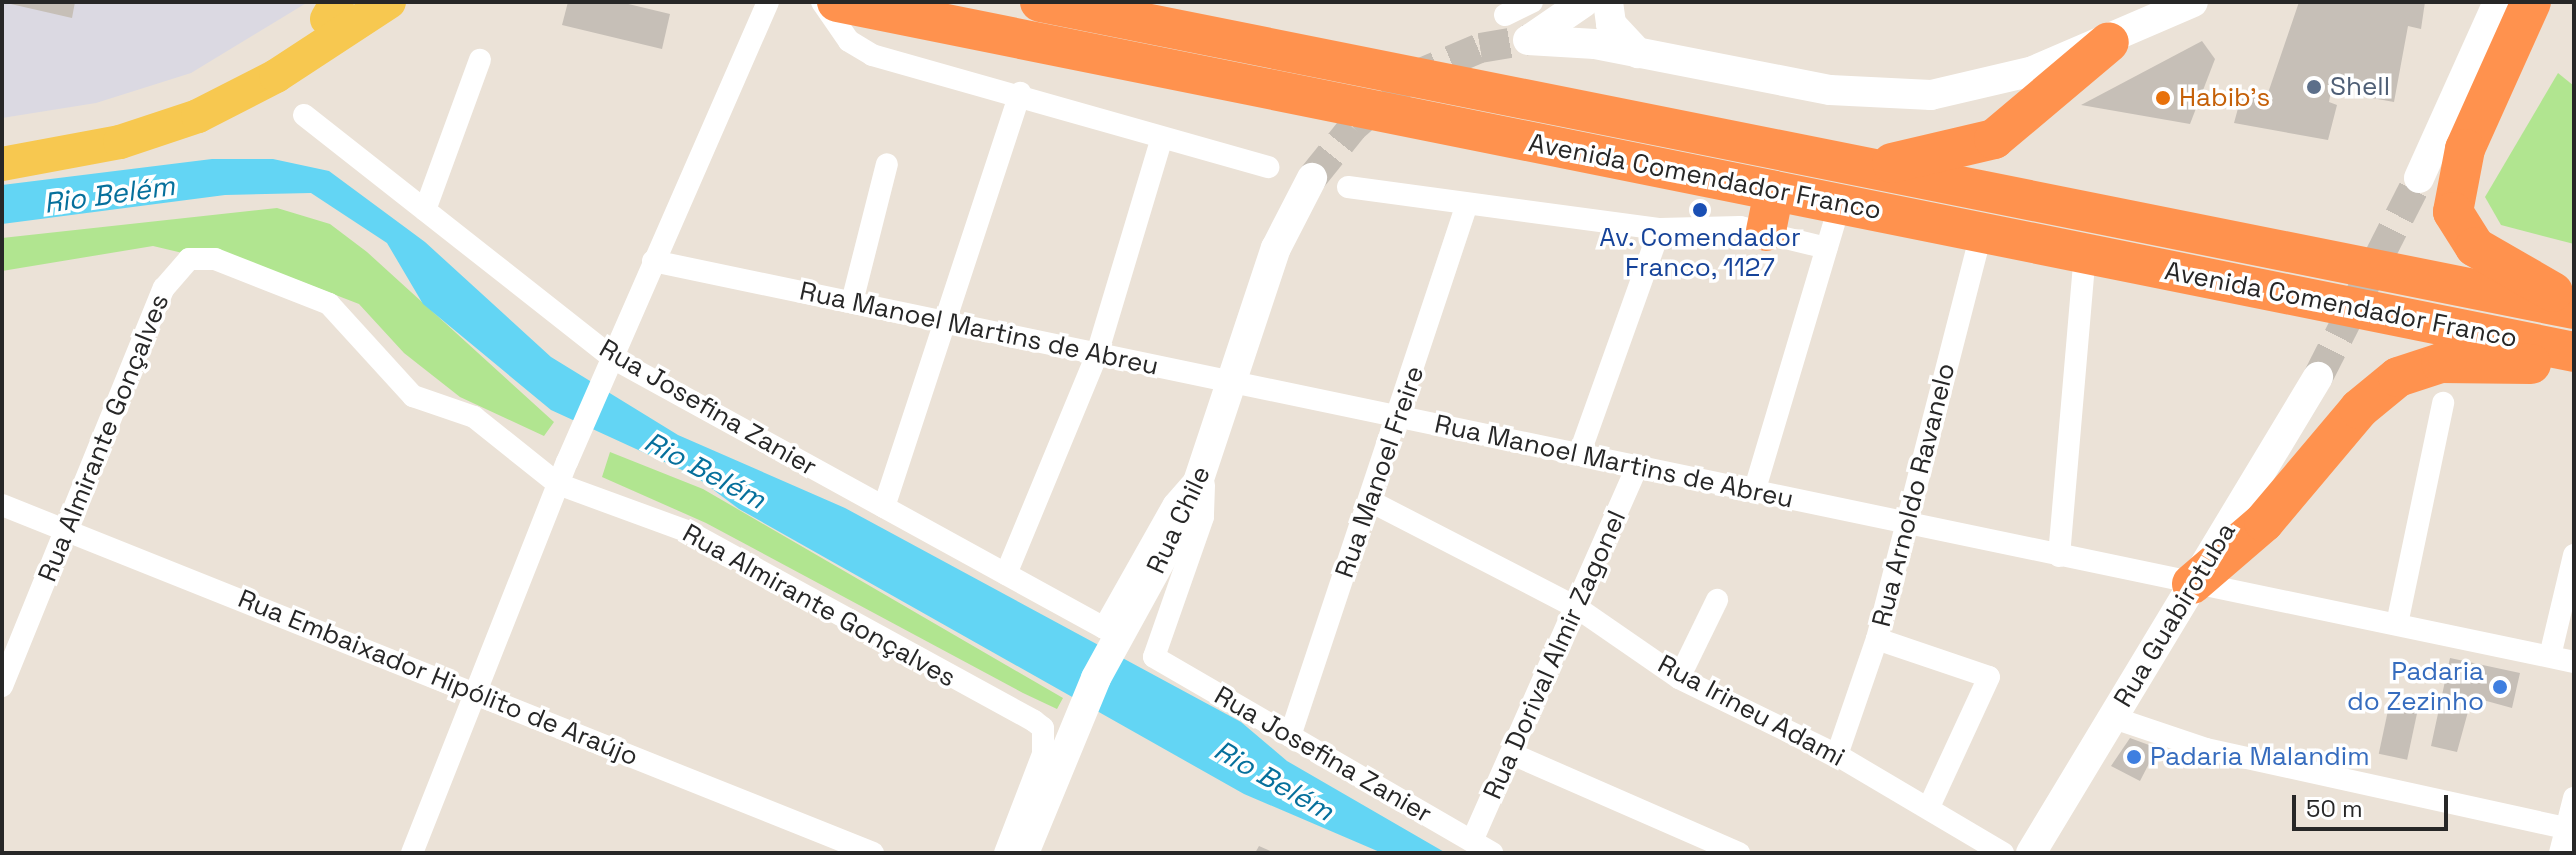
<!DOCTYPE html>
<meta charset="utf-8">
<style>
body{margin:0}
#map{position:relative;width:2576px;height:855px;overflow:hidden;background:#ebe2d7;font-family:"Space Grotesk",sans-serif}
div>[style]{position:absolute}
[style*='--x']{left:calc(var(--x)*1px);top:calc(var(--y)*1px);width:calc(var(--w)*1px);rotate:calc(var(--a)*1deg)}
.industrial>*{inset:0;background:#dbd9e2}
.green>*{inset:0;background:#b1e590}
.water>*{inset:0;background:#63d5f4}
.building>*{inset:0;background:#c6bfb7;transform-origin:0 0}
.secondary-tunnel>*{height:30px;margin-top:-15px;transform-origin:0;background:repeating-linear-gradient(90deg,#c4bdb4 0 30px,transparent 0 45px)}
.street>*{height:22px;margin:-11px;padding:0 11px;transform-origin:11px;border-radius:11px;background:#fff}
.secondary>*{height:30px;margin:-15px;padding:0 15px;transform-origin:15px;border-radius:15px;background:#fff}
.primary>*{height:34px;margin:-17px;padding:0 17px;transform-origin:17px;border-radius:17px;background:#f7c850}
.highway>*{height:40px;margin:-20px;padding:0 20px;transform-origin:20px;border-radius:20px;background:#ff924e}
.dots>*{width:22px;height:22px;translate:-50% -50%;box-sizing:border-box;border:4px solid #fff;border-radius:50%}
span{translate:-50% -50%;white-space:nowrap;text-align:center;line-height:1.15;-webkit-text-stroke:7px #fff;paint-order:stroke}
.service-label{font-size:26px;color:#4e5e75}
.left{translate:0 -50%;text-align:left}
.food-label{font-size:26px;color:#c56008}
.street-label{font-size:26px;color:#272727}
.transit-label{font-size:26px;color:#164399}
.shop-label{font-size:26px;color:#366cbe}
.right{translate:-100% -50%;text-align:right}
.water-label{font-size:28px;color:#06709c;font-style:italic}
.frame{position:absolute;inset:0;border:4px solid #272727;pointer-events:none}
.scale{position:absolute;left:2292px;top:795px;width:156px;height:36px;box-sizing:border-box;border:4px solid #272727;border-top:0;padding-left:10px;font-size:24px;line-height:28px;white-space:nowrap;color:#272727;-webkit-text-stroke:6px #fff;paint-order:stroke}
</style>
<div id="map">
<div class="industrial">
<i style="clip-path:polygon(2px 2px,308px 2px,191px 73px,96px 103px,2px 118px)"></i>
</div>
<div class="green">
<i style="clip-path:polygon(2558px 73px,2574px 86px,2574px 244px,2501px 225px,2485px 197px)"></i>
<i style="clip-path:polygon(277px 208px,330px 224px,367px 252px,554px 422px,544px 436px,460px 397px,404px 353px,359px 304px,297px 280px,153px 246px,2px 271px,2px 238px)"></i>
<i style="clip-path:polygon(610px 452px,703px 489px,1063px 698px,1057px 709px,1023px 693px,706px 523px,602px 477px)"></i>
</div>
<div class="water">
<i style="clip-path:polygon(212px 159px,273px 159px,329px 171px,425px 242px,551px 357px,678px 435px,845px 508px,1241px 722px,1287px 761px,1446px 853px,1382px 853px,1244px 794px,739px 509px,695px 476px,551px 410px,423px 304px,387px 243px,311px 193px,225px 195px,2px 224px,2px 185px)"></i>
</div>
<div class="building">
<i style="clip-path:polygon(2px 2px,75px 2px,72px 18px)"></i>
<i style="clip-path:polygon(568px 2px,620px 2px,670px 14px,662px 49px,562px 25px)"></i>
<i style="clip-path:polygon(2299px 2px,2425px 2px,2421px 29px,2408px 26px,2394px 102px,2361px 96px,2362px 86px,2333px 80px,2329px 102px,2337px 105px,2328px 140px,2234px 123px,2243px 90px,2268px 93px)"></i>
<i style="clip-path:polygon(2202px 41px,2215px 59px,2190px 124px,2081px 105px)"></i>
<i style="clip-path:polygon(2450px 658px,2520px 673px,2512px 708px,2472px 697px,2457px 752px,2431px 746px)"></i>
<i style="left:2390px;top:701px;width:29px;height:54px;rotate:12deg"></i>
<i style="clip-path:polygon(2130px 738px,2157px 748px,2140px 781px,2111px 766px)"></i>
<i style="clip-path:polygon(1259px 846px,1275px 853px,1255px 853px)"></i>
</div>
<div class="secondary-tunnel">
<i style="--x:1312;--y:178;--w:65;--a:-51.2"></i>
<i style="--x:1353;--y:127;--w:74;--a:-41.2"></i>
<i style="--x:1409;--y:78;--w:77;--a:-22.9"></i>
<i style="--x:1480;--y:48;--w:49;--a:-9.5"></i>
<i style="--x:2318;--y:377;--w:223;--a:-63.1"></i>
</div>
<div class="street">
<i style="--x:822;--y:2;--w:47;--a:55.3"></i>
<i style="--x:849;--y:41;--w:27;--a:31"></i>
<i style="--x:872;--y:55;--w:412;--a:15.8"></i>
<i style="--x:1505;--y:15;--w:30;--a:-26"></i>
<i style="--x:304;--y:115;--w:391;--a:38.2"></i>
<i style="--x:611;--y:357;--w:563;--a:28.8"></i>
<i style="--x:1104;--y:628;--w:142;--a:-60.6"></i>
<i style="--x:1174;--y:504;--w:30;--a:-49"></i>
<i style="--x:1348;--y:187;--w:315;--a:7.7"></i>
<i style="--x:1660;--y:229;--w:80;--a:-1.4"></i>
<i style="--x:1740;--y:227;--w:89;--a:13.6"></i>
<i style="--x:425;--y:210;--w:160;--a:-69.9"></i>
<i style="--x:653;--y:261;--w:1962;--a:11.79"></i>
<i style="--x:852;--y:302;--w:142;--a:-75.8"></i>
<i style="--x:1579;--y:455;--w:240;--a:-70.3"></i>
<i style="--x:1204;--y:485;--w:32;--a:92"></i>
<i style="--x:1203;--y:517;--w:148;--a:109.3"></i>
<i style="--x:1154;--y:657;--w:391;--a:30.1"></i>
<i style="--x:1754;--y:492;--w:301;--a:-73.4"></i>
<i style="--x:1372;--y:502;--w:233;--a:27.3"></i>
<i style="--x:1579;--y:609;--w:121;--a:34.6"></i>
<i style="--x:1679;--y:678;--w:176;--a:26"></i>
<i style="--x:1837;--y:755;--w:193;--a:30.6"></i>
<i style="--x:2;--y:505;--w:938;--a:21.78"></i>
<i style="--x:884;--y:507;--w:436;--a:-71.8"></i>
<i style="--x:2059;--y:556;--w:303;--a:-85.1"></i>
<i style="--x:1006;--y:574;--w:238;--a:-67.5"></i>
<i style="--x:1097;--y:354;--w:222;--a:-73.3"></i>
<i style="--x:2397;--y:624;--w:226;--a:-78.2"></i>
<i style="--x:1877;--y:639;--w:118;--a:18.7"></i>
<i style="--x:1989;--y:677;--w:143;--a:114.8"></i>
<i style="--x:2550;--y:656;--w:104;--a:-76.6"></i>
<i style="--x:1679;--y:678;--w:87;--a:-64"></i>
<i style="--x:2;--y:686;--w:430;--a:-67.9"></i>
<i style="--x:164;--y:288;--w:38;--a:-49"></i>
<i style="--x:189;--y:259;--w:26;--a:0"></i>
<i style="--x:215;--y:259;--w:123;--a:21.5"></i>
<i style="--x:329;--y:304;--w:125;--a:47.6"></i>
<i style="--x:413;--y:396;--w:65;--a:19"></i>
<i style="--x:474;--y:417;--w:107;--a:38.6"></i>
<i style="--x:558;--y:484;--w:140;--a:20.1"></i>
<i style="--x:689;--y:532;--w:393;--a:28.7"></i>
<i style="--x:1034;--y:721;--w:11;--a:38"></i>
<i style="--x:1043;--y:728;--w:26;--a:90"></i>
<i style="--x:1043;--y:754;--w:106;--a:111"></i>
<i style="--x:2114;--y:718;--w:97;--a:18.6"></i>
<i style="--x:2206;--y:749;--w:377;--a:12.4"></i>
<i style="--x:1290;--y:736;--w:558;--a:-71.6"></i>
<i style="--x:1512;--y:754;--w:248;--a:23.6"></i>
<i style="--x:1837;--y:755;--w:123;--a:-71"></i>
<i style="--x:1877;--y:639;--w:419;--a:-75.6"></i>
<i style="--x:1472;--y:841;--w:409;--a:-66.2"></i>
<i style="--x:412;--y:853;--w:421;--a:-68.4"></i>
<i style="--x:567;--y:462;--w:502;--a:-66.4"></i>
<i style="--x:2560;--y:853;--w:57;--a:-75.7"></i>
</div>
<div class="secondary">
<i style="--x:1608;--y:2;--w:22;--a:82"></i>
<i style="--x:1611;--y:24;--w:40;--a:47"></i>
<i style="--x:1530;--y:39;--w:65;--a:-34.4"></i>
<i style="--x:1528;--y:40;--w:67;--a:3.4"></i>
<i style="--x:1595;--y:44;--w:239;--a:11.1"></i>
<i style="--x:1830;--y:90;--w:101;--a:2.8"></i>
<i style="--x:1931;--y:95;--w:105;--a:-13.2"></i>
<i style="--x:2033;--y:71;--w:174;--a:-23.3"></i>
<i style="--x:2419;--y:178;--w:193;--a:-65.8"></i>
<i style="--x:1024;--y:853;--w:189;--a:-67.6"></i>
<i style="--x:1096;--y:678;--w:193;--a:-61.2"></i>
<i style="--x:1189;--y:509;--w:275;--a:-71.6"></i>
<i style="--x:1276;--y:248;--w:79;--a:-62.8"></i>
<i style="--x:2031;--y:853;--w:556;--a:-58.91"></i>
</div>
<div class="primary">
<i style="--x:327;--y:19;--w:20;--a:-60"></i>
<i style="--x:2;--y:164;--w:120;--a:-10.6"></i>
<i style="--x:120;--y:142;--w:82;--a:-18.4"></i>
<i style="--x:198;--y:116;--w:88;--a:-27.1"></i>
<i style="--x:276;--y:76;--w:135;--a:-33.2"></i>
</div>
<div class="highway">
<i style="--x:837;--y:2;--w:1772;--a:11.39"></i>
<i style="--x:1040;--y:2;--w:1564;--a:11.32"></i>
<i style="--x:2531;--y:2;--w:161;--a:114.2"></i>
<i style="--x:2465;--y:149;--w:64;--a:100.8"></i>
<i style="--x:2453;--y:212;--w:41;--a:57.8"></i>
<i style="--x:2475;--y:247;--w:90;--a:30"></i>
<i style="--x:1892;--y:163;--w:105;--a:-13.2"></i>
<i style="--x:1994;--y:139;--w:150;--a:-40.1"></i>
<i style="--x:1766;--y:231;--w:41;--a:-78.7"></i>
<i style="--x:2192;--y:584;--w:95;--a:-40.7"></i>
<i style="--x:2264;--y:522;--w:148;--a:-49.9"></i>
<i style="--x:2359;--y:409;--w:50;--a:-39.4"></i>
<i style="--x:2398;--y:377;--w:45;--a:-18"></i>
<i style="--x:2441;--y:363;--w:90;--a:0.6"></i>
</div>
<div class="dots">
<i style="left:2314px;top:87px;background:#5c6f8a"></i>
<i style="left:2163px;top:98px;background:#e8710a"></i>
<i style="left:1700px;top:210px;background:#1a4fb4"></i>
<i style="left:2500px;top:687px;background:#3f7fe0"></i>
<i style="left:2134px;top:757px;background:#3f7fe0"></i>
</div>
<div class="service-label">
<span class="left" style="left:2330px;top:87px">Shell</span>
</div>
<div class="food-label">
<span class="left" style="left:2179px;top:98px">Habib's</span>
</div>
<div class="street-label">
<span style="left:1705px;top:177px;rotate:11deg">Avenida Comendador Franco</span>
<span style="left:2341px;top:305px;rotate:11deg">Avenida Comendador Franco</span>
<span style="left:979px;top:329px;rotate:12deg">Rua Manoel Martins de Abreu</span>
<span style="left:708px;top:408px;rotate:30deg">Rua Josefina Zanier</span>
<span style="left:104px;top:438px;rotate:-68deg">Rua Almirante Gonçalves</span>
<span style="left:1614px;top:462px;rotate:12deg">Rua Manoel Martins de Abreu</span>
<span style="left:1380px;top:472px;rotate:-71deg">Rua Manoel Freire</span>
<span style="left:1914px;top:495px;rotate:-76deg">Rua Arnoldo Ravanelo</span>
<span style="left:1179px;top:520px;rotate:-65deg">Rua Chile</span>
<span style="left:819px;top:606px;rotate:29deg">Rua Almirante Gonçalves</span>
<span style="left:2175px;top:615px;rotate:-59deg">Rua Guabirotuba</span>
<span style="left:1555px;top:655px;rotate:-66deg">Rua Dorival Almir Zagonel</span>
<span style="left:438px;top:678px;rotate:22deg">Rua Embaixador Hipólito de Araújo</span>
<span style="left:1751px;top:711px;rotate:28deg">Rua Irineu Adami</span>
<span style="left:1323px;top:755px;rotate:30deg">Rua Josefina Zanier</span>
</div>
<div class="transit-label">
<span style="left:1700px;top:253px">Av. Comendador<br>Franco, 1127</span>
</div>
<div class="shop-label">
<span class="right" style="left:2484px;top:687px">Padaria<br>do Zezinho</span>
<span class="left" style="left:2150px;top:757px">Padaria Malandim</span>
</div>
<div class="water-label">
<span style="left:109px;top:194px;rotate:-8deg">Rio Belém</span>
<span style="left:705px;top:470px;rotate:28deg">Rio Belém</span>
<span style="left:1274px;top:780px;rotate:30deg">Rio Belém</span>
</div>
<div class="frame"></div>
<div class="scale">50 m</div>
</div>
